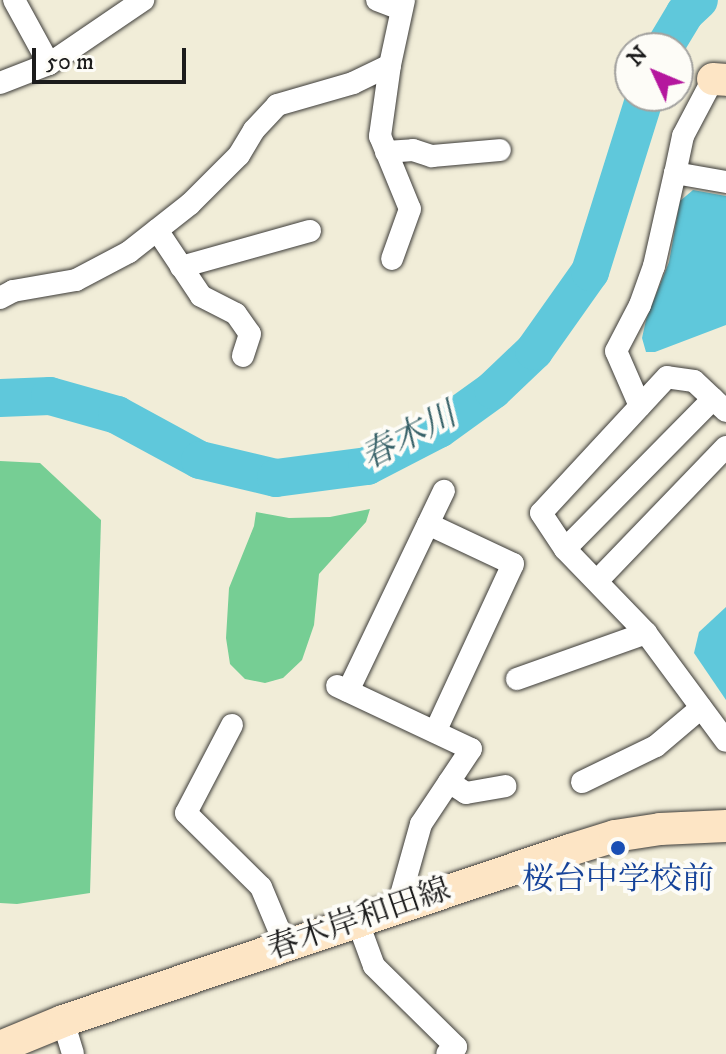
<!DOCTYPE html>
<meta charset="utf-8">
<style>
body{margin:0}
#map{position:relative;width:726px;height:1054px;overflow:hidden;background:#f1edd8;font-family:"IM FELL DW Pica","Noto Serif JP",serif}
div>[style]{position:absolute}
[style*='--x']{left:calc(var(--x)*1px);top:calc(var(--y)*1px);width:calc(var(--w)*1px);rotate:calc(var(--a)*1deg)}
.green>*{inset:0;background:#76ce94}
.water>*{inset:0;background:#5fc8db}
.river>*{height:38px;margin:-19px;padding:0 19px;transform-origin:19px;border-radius:19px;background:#5fc8db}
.roads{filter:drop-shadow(0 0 2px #3c3b38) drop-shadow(0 0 2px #3c3b38)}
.street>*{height:22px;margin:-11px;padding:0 11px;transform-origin:11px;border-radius:11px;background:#fff}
.secondary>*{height:32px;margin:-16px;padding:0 16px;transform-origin:16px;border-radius:16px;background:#fde5c5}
.dots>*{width:22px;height:22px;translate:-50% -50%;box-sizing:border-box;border:4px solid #fdfcf7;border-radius:50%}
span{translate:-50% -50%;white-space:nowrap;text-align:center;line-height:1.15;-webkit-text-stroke:8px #fdfcf7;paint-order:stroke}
.transit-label{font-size:32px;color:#164399}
.street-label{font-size:32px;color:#1c1c1c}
.water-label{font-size:34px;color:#376168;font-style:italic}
.north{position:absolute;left:614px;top:32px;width:80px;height:80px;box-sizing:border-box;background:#fdfcf7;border:2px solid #a3a29f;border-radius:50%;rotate:314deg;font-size:22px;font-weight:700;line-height:32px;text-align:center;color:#1c1c1c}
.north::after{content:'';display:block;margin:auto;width:28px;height:36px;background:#b5179e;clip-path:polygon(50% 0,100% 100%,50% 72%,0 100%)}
.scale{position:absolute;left:32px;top:48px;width:154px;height:36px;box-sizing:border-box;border:4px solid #1c1c1c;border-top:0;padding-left:10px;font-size:24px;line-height:28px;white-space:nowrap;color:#1c1c1c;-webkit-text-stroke:6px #fdfcf7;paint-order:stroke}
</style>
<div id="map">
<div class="green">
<i style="clip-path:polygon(0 461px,40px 463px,101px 520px,90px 893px,17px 904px,0 903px)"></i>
<i style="clip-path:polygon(370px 509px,366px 522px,319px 574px,314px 625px,302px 660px,283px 678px,265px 683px,245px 679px,230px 664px,226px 638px,229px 588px,254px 526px,256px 512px,289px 518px,330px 517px)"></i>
</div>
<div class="water">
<i style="clip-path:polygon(693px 190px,726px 196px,726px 325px,655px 352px,646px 352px,642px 338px,646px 320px,669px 262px,680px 201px)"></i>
<i style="clip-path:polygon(726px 607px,726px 700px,694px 653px,699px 632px)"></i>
</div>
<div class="river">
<i style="--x:664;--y:48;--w:41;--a:-59"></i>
<i style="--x:685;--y:13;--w:19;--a:-43"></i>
<i style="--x:0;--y:398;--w:50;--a:-2.3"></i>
<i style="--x:50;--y:396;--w:70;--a:15.8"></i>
<i style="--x:117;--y:415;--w:94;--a:28.5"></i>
<i style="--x:200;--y:460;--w:78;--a:13.3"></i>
<i style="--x:276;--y:478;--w:92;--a:-7.5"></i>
<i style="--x:367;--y:466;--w:81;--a:-27.2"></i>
<i style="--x:439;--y:429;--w:67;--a:-35.8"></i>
<i style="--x:493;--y:390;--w:57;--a:-43.6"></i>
<i style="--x:534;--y:351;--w:97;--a:-54.7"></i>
<i style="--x:590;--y:272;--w:184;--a:-72.6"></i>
</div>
<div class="roads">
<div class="street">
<i style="--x:14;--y:0;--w:73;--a:61.3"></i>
<i style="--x:377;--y:0;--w:26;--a:21"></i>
<i style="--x:390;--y:65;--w:72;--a:98"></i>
<i style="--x:380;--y:136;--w:79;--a:67.7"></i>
<i style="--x:410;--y:209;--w:53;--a:109.8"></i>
<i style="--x:713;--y:79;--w:64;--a:117.8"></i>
<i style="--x:683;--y:136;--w:38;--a:102"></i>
<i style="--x:675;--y:173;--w:52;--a:10"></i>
<i style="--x:0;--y:83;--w:53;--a:-21.2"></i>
<i style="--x:49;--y:64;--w:114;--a:-34.2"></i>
<i style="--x:386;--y:152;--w:27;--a:-4"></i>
<i style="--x:413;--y:150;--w:20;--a:18"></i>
<i style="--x:432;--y:156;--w:68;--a:-5"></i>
<i style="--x:157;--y:230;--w:79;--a:56.3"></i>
<i style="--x:201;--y:296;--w:39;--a:27"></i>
<i style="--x:236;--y:314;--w:24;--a:55"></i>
<i style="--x:250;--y:334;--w:23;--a:108"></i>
<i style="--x:181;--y:267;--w:134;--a:-15.6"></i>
<i style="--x:0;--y:298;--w:15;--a:-28"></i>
<i style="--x:13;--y:291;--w:64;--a:-9.9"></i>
<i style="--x:76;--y:280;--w:60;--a:-27.8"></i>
<i style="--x:129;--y:252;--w:78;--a:-38.2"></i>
<i style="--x:190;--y:204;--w:69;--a:-45"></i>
<i style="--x:239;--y:155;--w:29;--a:-59"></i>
<i style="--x:254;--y:130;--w:34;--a:-47"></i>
<i style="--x:277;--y:105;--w:79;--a:-16.1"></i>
<i style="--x:353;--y:83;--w:41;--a:-25.9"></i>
<i style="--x:390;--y:65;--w:66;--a:-77.8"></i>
<i style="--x:640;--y:406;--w:60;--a:-113.6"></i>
<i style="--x:616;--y:351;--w:52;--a:-62.4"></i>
<i style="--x:640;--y:305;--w:41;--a:-70.3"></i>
<i style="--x:654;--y:266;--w:95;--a:-77.3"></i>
<i style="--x:726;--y:411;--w:44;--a:-136.8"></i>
<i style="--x:694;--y:381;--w:27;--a:-172"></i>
<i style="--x:667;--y:377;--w:185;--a:132.8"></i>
<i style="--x:541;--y:513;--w:43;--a:56.3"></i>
<i style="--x:565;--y:549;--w:117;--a:46"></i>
<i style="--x:646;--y:633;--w:134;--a:53.5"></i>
<i style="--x:428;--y:524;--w:94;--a:25.2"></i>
<i style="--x:513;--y:564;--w:185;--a:114.9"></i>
<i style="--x:565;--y:549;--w:211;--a:-45.4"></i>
<i style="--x:597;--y:581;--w:186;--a:-46.1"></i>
<i style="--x:517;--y:679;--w:137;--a:-19.6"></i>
<i style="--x:337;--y:686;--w:148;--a:25.2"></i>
<i style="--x:471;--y:749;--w:90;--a:123.7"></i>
<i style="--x:421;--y:824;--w:85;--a:105.7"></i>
<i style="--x:348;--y:691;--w:222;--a:-64.4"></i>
<i style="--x:232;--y:725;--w:99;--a:117.6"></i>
<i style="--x:186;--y:813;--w:105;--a:44.6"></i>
<i style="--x:261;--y:887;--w:62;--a:67.2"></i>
<i style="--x:449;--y:782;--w:20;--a:33"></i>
<i style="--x:466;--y:793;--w:40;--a:-10"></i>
<i style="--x:582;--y:782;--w:82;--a:-25.9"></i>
<i style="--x:656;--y:746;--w:59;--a:-40.2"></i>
<i style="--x:357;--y:920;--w:49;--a:69.7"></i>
<i style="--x:374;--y:966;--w:115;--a:44.6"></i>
<i style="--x:456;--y:1047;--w:11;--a:142"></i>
<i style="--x:63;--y:1021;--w:34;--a:73"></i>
</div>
<div class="secondary">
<i style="--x:713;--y:79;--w:13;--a:4"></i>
<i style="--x:0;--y:1047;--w:68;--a:-22.4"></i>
<i style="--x:63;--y:1021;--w:535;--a:-18.64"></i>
<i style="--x:570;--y:850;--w:47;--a:-17.3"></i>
<i style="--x:615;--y:836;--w:46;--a:-8.8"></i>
<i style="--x:660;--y:829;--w:66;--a:-2.6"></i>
</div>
</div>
<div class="dots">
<i style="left:618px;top:848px;background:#1a4fb4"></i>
</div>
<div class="transit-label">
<span style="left:618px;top:880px">桜台中学校前</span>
</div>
<div class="street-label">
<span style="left:359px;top:920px;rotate:-19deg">春木岸和田線</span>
</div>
<div class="water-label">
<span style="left:409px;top:437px;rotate:-28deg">春木川</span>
</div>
<div class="north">N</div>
<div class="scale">50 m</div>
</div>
